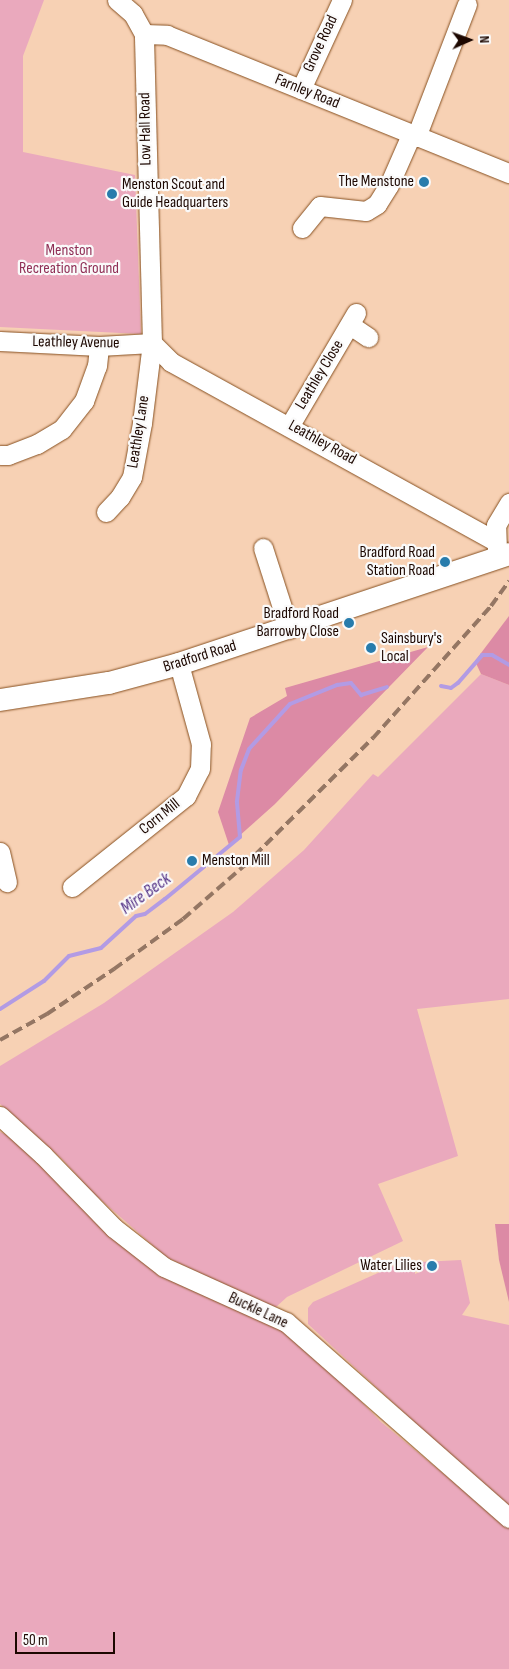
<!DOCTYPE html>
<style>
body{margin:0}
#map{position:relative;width:509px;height:1669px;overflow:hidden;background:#f7d1b4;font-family:"Sofia Sans Condensed",sans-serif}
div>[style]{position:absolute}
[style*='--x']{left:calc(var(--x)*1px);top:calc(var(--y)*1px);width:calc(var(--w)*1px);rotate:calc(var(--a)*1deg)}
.green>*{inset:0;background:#eaa9bd}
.forest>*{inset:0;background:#dc8aa5}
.stream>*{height:4px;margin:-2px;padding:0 2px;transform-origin:2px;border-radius:2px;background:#b29be4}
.roads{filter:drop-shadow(0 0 1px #875020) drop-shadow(0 0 1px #875020)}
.minor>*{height:19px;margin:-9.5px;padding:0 9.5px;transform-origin:9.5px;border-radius:9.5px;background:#fff}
.major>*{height:22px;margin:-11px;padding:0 11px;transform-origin:11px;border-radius:11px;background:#fff}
.rail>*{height:4px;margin-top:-2px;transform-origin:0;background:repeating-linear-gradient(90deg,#947663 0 10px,transparent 0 15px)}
.dots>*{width:14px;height:14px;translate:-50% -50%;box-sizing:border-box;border:2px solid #fafafa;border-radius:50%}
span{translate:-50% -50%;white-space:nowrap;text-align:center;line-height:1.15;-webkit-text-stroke:4.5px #fafafa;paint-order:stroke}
.street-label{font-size:16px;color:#1c0700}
.poi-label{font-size:16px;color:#1c0700}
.right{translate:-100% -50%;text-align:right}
.left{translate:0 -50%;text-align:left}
.park-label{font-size:16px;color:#902f56}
.water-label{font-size:18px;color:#543286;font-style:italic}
.north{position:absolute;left:444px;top:15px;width:50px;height:50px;-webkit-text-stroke:4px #fafafa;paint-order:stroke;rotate:88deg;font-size:14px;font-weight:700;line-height:20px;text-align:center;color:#1c0700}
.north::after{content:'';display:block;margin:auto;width:18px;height:22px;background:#1c0700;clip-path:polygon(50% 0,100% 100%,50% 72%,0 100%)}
.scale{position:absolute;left:15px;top:1632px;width:100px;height:22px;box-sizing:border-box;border:2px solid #1c0700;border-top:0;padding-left:6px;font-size:15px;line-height:18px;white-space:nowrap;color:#1c0700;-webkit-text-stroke:4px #fafafa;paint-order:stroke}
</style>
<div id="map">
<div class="green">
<i style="clip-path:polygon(0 0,44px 0,23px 56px,23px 152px,135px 175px,141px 334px,0 327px)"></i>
<i style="clip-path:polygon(481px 674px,509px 685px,509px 999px,417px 1009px,458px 1156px,378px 1184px,403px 1241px,287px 1297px,276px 1307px,257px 1301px,166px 1257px,92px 1192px,62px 1159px,0 1104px,0 1066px,104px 1003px,233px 912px,304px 850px,373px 774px,378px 777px)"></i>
<i style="clip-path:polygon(0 1132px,16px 1139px,112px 1236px,279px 1326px,313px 1352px,381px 1422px,509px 1528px,509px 1669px,0 1669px)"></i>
<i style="clip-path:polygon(407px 1260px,415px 1262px,415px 1274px,422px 1271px,421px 1262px,461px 1260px,470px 1303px,462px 1315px,509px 1325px,509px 1510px,308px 1324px,308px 1308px,313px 1302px)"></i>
</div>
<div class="forest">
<i style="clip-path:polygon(509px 616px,509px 685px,481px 674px,475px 661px)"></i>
<i style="clip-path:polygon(428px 647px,275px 804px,229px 845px,218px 812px,250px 718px,287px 696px,285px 688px)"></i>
<i style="clip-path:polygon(495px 1224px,509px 1224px,509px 1302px,499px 1260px)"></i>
</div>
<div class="stream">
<i style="--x:441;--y:686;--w:10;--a:11"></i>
<i style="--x:451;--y:688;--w:9;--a:-36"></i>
<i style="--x:458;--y:683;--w:37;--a:-49"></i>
<i style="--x:482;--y:655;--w:10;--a:0"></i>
<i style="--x:492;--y:655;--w:20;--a:30"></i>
<i style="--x:0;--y:1009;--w:52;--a:-32.5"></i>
<i style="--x:44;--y:981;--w:35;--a:-45"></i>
<i style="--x:69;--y:956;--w:33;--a:-14"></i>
<i style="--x:101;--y:948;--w:47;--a:-42.4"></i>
<i style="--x:136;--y:916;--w:9;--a:-13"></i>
<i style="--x:145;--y:914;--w:25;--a:-37"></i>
<i style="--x:165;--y:899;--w:97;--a:-39.6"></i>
<i style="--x:240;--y:837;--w:36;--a:-95"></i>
<i style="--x:237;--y:801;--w:31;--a:-83"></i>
<i style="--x:241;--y:770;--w:22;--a:-69"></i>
<i style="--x:249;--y:749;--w:61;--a:-47.7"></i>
<i style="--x:290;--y:704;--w:51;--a:-22"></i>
<i style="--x:337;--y:685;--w:14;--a:-8"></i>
<i style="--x:351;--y:683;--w:16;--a:50"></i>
<i style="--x:361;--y:695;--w:27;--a:-17"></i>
</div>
<div class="roads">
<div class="minor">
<i style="--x:117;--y:0;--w:21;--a:41"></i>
<i style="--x:133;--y:14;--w:23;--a:61"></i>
<i style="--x:144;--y:34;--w:23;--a:2"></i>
<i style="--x:167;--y:35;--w:369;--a:22"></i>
<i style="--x:301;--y:89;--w:98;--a:-65.3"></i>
<i style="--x:416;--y:137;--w:142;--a:-69"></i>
<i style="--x:302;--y:228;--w:28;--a:-51"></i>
<i style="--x:320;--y:206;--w:46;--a:6.2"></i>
<i style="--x:366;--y:211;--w:13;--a:-32"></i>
<i style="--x:377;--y:204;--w:22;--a:-58"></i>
<i style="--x:389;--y:185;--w:55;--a:-66.3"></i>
<i style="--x:350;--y:325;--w:22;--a:34"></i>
<i style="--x:0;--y:341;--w:99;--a:2.9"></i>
<i style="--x:99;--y:346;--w:53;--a:-3.2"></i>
<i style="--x:152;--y:343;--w:27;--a:45"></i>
<i style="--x:171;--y:362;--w:369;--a:28.9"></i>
<i style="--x:290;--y:425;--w:130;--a:-59.5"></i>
<i style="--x:0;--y:455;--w:8;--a:0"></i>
<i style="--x:8;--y:455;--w:31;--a:-21"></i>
<i style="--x:37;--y:444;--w:29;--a:-31"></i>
<i style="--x:62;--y:429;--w:36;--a:-52"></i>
<i style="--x:84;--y:401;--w:37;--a:-70"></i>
<i style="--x:97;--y:366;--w:20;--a:-84"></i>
<i style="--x:106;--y:512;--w:21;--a:-47"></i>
<i style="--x:120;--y:497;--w:23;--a:-59"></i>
<i style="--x:132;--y:477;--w:55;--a:-79.5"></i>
<i style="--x:142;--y:423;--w:81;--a:-82.9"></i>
<i style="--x:152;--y:343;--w:309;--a:-91.5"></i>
<i style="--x:263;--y:548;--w:85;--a:72.2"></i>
<i style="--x:497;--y:550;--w:25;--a:-92"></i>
<i style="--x:496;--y:525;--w:26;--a:-59"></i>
<i style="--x:0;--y:852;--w:31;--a:77"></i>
<i style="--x:72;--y:887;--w:146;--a:-38.6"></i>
<i style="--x:186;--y:796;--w:30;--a:-63"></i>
<i style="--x:200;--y:769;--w:25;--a:-88"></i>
<i style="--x:201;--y:744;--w:83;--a:-105.4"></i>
<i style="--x:0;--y:1116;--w:58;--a:42.2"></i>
<i style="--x:43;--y:1155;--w:102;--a:45.8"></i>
<i style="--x:114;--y:1228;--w:63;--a:38"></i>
<i style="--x:164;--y:1267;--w:134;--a:24.3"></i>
<i style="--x:286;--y:1322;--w:297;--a:41.3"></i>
</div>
<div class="major">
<i style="--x:0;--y:700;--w:110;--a:-8.9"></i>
<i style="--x:109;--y:683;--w:73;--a:-15.2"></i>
<i style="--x:179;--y:664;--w:348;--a:-18.4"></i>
</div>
</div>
<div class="rail">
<i style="--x:0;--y:1040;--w:54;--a:-29"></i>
<i style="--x:47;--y:1014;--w:81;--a:-33.9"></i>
<i style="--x:114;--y:969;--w:85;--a:-35.9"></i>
<i style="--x:183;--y:919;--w:81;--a:-41"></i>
<i style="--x:244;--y:866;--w:182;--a:-44.8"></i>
<i style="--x:373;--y:738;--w:177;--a:-48.2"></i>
<i style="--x:491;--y:606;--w:31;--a:-54"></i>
</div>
<div class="dots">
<i style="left:424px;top:182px;background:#287cac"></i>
<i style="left:112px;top:194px;background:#287cac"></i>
<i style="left:445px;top:562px;background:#287cac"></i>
<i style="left:349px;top:623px;background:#287cac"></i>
<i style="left:371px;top:648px;background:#287cac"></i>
<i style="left:192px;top:861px;background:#287cac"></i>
<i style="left:432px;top:1266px;background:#287cac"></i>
</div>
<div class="street-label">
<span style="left:321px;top:44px;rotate:-65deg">Grove Road</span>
<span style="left:307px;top:92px;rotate:22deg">Farnley Road</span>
<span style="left:146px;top:129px;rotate:-91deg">Low Hall Road</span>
<span style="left:76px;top:343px;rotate:1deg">Leathley Avenue</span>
<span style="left:320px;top:375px;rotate:-59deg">Leathley Close</span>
<span style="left:139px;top:432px;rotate:-81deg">Leathley Lane</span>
<span style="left:322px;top:443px;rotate:29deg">Leathley Road</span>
<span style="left:200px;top:657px;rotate:-17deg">Bradford Road</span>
<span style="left:160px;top:817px;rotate:-39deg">Corn Mill</span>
<span style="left:258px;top:1311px;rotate:25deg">Buckle Lane</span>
</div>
<div class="poi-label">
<span class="right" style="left:414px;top:182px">The Menstone</span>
<span class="left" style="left:122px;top:194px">Menston Scout and<br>Guide Headquarters</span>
<span class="right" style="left:435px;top:562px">Bradford Road<br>Station Road</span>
<span class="right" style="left:339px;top:623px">Bradford Road<br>Barrowby Close</span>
<span class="left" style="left:381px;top:648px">Sainsbury's<br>Local</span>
<span class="left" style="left:202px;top:861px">Menston Mill</span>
<span class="right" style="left:422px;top:1266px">Water Lilies</span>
</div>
<div class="park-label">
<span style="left:69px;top:260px">Menston<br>Recreation Ground</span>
</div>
<div class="water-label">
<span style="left:146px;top:894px;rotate:-36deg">Mire Beck</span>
</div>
<div class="north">N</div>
<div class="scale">50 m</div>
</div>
